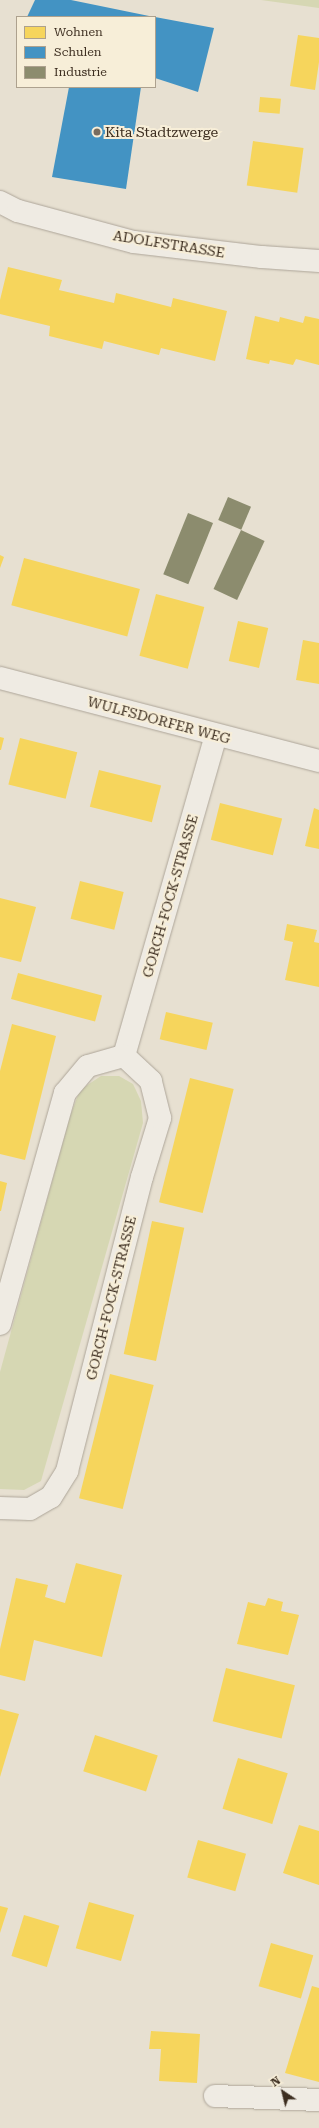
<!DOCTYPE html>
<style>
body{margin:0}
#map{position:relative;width:319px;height:2128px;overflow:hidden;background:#e7e0d1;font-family:"Roboto Serif",serif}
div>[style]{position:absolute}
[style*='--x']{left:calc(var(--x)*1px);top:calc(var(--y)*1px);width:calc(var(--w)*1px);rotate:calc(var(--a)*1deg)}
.green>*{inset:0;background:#d6d7b3}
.homes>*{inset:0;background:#f6d55c;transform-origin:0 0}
.schools>*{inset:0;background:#4393c3}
.industry>*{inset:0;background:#8c8c6e;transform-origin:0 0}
.roads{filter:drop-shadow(0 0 1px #ada599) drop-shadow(0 0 1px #ada599)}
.minor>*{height:22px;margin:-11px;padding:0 11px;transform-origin:11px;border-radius:11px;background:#efebe3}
.dots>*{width:11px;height:11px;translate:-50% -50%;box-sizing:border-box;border:2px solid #f7eed8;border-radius:50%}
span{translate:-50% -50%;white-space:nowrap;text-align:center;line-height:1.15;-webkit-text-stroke:4px #f7eed8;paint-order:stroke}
.poi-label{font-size:14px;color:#3d2e20}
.left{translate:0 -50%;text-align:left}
.street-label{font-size:14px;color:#3d2e20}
.legend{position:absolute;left:16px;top:16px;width:140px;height:72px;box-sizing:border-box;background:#f7eed8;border:1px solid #ada18e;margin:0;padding:5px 7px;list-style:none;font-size:12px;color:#3d2e20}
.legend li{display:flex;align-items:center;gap:8px;height:20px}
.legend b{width:20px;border:1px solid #ada18e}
.north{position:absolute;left:263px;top:2072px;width:40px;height:40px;-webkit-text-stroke:3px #f7eed8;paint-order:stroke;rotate:325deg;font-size:11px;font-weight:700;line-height:16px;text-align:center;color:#3d2e20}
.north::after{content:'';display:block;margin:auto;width:14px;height:18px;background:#3d2e20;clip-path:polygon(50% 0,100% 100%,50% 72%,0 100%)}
</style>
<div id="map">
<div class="green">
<i style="clip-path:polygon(261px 0,319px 0,319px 8px)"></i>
<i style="clip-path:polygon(101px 1076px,119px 1076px,133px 1084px,141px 1101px,143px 1123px,41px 1481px,24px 1490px,0 1489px,0 1372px,70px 1116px,80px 1090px)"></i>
</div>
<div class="homes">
<i style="clip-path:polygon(298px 35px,319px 38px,319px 62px,315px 90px,290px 86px)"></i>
<i style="left:260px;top:97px;width:21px;height:15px;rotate:5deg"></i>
<i style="left:253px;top:141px;width:51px;height:45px;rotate:8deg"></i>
<i style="clip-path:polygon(8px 267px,62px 280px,59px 290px,114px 303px,116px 293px,171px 307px,173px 298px,227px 311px,215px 361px,161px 348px,159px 355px,104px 341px,102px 349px,49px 336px,50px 326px,0 314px,0 300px)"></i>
<i style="clip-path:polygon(255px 316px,279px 322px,280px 317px,303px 323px,305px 316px,319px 319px,319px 365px,296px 359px,293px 365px,270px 360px,269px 364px,246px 359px)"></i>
<i style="clip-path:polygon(0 555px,4px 557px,0 568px)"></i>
<i style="left:24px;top:558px;width:120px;height:49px;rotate:15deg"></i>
<i style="left:156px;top:594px;width:50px;height:64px;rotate:15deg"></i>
<i style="left:238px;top:621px;width:31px;height:41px;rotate:13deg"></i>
<i style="clip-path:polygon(303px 640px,319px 643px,319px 684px,296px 680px)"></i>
<i style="clip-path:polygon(0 737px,4px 738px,1px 750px,0 750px)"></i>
<i style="left:20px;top:738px;width:59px;height:48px;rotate:14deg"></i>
<i style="left:99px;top:770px;width:64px;height:38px;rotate:14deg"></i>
<i style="left:220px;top:803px;width:64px;height:38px;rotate:14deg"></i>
<i style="clip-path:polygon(314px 808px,319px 810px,319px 849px,305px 846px)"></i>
<i style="left:80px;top:881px;width:45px;height:39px;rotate:14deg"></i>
<i style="clip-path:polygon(0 898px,36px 907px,21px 962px,0 957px)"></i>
<i style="clip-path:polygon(287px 924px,317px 930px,314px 942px,319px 943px,319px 987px,285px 980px,293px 942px,284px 940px)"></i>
<i style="left:18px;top:973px;width:87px;height:27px;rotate:15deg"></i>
<i style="left:166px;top:1012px;width:48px;height:28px;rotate:13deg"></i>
<i style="clip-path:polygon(12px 1024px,56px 1036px,25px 1160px,0 1154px,0 1071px)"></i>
<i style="left:190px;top:1078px;width:45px;height:128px;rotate:14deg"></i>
<i style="clip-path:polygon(0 1181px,7px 1183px,1px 1211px,0 1211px)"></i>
<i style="left:152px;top:1221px;width:33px;height:136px;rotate:12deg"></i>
<i style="left:110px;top:1374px;width:45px;height:128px;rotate:14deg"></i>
<i style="clip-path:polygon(76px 1563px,122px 1575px,102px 1657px,34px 1640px,25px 1681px,0 1675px,0 1649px,16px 1578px,48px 1585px,45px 1597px,65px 1603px)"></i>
<i style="clip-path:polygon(268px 1598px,283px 1602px,281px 1611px,299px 1615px,288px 1655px,237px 1644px,248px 1602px,265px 1606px)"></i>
<i style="left:226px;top:1668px;width:71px;height:55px;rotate:14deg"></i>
<i style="clip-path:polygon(0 1709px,19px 1714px,0 1777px)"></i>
<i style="left:95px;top:1735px;width:66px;height:38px;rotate:18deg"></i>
<i style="left:238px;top:1758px;width:52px;height:53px;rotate:17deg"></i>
<i style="clip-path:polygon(299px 1825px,319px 1831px,319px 1885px,283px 1873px)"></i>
<i style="left:198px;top:1840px;width:50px;height:39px;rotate:16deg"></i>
<i style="left:89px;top:1902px;width:47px;height:48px;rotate:16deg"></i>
<i style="clip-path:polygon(0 1906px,8px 1908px,0 1933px)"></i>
<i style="left:24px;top:1915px;width:37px;height:43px;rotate:17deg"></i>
<i style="left:271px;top:1943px;width:44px;height:45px;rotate:16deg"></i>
<i style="clip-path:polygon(312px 1986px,319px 1988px,319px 2082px,285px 2073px)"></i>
<i style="clip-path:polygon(151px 2031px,200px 2034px,197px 2083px,159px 2081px,161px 2049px,149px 2049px)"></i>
</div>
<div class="schools">
<i style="clip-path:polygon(35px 0,71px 0,154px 17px,27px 17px)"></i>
<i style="clip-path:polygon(155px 17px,214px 28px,198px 92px,155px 78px)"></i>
<i style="clip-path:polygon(69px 87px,141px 87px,126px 189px,52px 177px)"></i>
</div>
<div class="industry">
<i style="left:228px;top:497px;width:25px;height:25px;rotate:23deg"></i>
<i style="left:188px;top:513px;width:27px;height:66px;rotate:22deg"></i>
<i style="left:241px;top:530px;width:26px;height:65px;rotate:25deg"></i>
</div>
<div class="roads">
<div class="minor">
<i style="--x:0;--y:202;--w:20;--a:27"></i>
<i style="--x:18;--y:211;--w:120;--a:15"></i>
<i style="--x:134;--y:242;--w:129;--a:6.7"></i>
<i style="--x:262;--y:257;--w:57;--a:4"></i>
<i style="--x:0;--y:678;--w:330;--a:14.6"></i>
<i style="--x:124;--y:1056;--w:333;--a:-74"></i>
<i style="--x:0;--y:1324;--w:240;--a:-74.3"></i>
<i style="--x:65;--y:1093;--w:35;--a:-50"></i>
<i style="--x:88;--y:1066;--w:37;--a:-16"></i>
<i style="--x:0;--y:1508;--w:30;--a:2"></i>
<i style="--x:30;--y:1509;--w:24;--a:-30"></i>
<i style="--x:51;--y:1497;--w:31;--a:-58"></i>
<i style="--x:67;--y:1471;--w:303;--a:-75.7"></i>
<i style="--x:142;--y:1177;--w:62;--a:-73"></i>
<i style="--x:160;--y:1118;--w:38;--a:-104"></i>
<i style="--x:151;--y:1081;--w:37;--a:-137"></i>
<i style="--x:215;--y:2096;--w:104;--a:2.2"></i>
</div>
</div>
<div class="dots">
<i style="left:97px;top:132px;background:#786c5e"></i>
</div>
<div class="poi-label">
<span class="left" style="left:105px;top:132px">Kita Stadtzwerge</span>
</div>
<div class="street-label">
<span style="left:169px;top:244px;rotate:9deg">ADOLFSTRASSE</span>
<span style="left:159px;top:720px;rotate:15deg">WULFSDORFER WEG</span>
<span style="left:170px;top:896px;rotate:-74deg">GORCH-FOCK-STRASSE</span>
<span style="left:111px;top:1298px;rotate:-76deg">GORCH-FOCK-STRASSE</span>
</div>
<ul class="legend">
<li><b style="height:11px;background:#f6d55c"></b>Wohnen</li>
<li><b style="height:11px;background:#4393c3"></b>Schulen</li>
<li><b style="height:11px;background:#8c8c6e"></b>Industrie</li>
</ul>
<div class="north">N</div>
</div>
